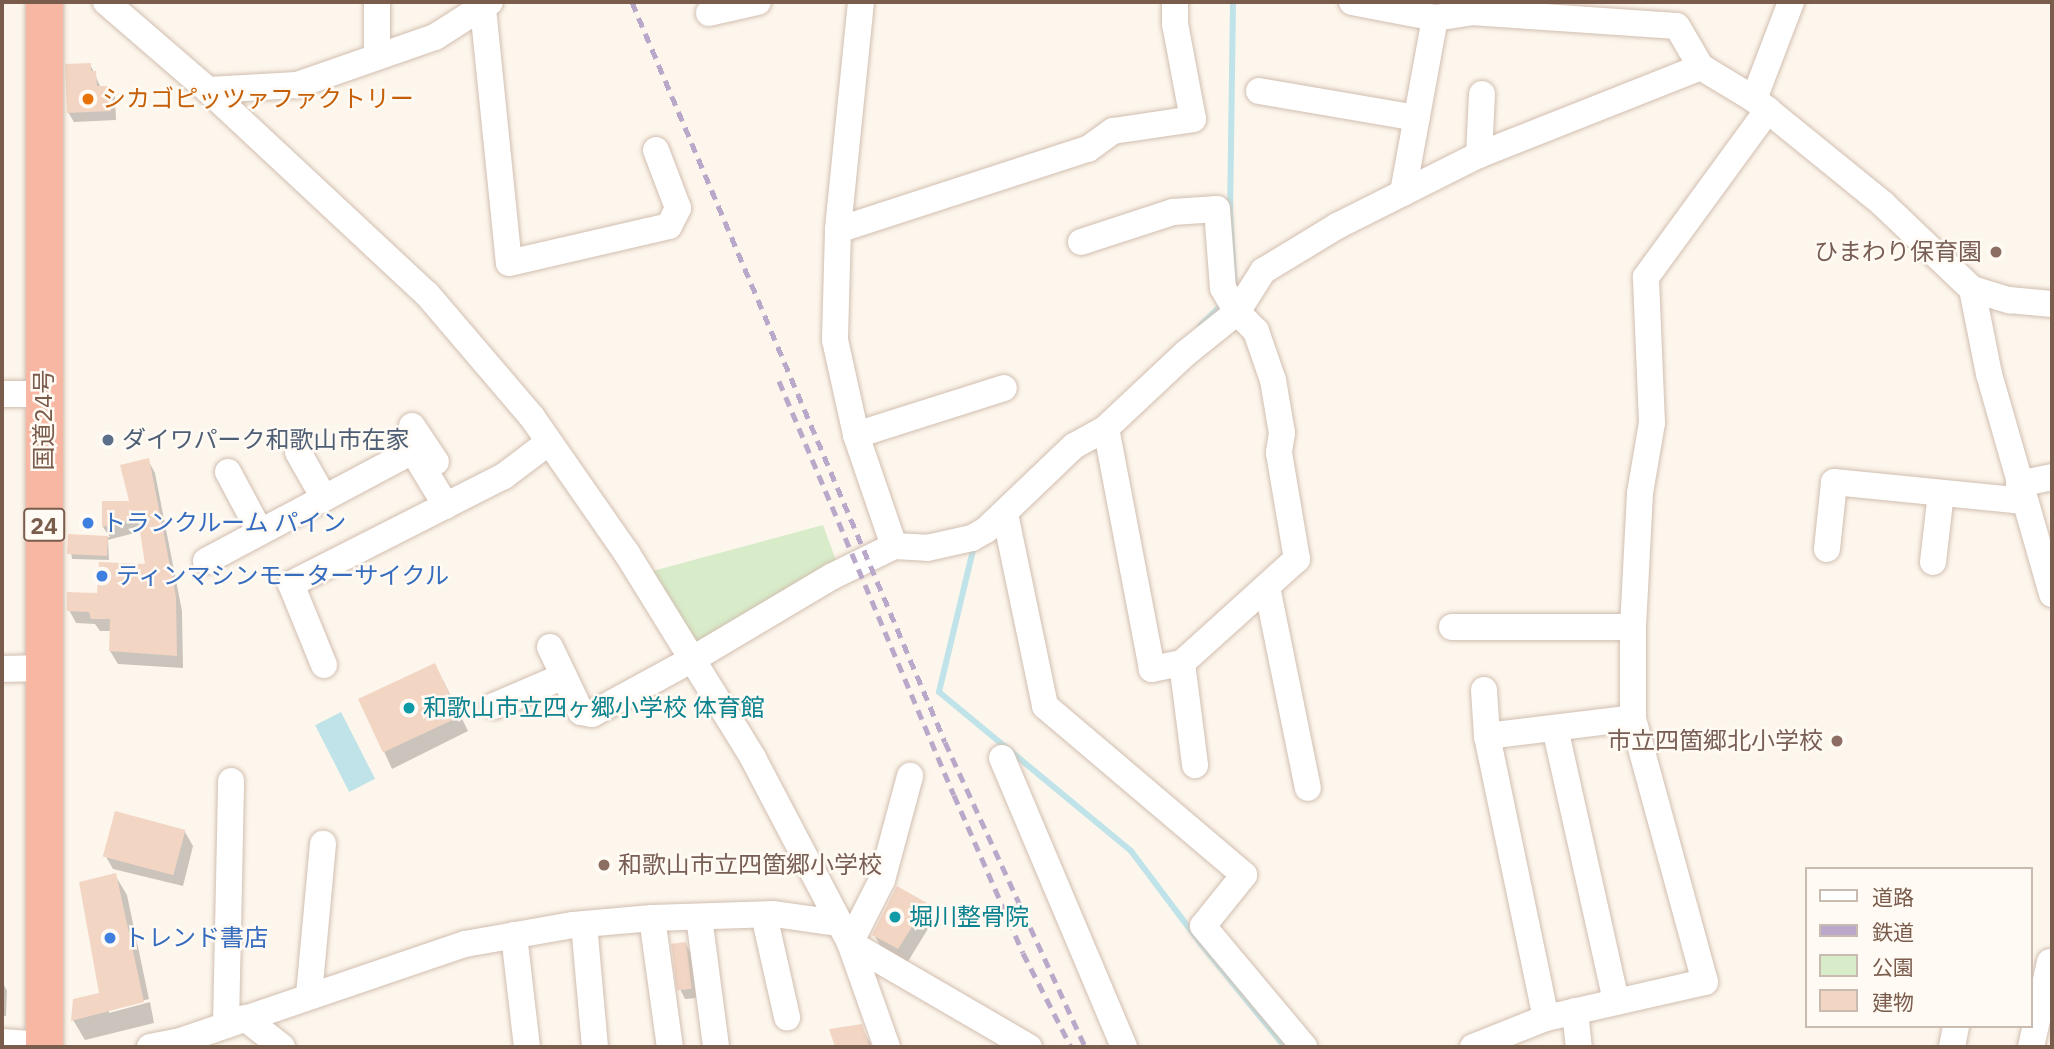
<!DOCTYPE html>
<meta charset="utf-8">
<style>
body{margin:0}
#map{position:relative;width:2054px;height:1049px;overflow:hidden;background:#fdf6ec;font-family:"IBM Plex Sans","Noto Sans JP",sans-serif}
div>[style]{position:absolute}
[style*='--x']{left:calc(var(--x)*1px);top:calc(var(--y)*1px);width:calc(var(--w)*1px);rotate:calc(var(--a)*1deg)}
.green>*{inset:0;background:#d8ecc9}
.water>*{inset:0;background:#bfe3e8;transform-origin:0 0}
.shadow>*{inset:0;background:#0003}
.stream>*{height:6px;margin:-3px;padding:0 3px;transform-origin:3px;border-radius:3px;background:#bfe3e8}
.building>*{inset:0;background:#f3d5c3;transform-origin:0 0}
.roads{filter:drop-shadow(0 0 2px #d1beb0) drop-shadow(0 0 2px #d1beb0)}
.minor>*{height:26px;margin:-13px;padding:0 13px;transform-origin:13px;border-radius:13px;background:#fff}
.highway>*{height:37px;margin:-18.5px;padding:0 18.5px;transform-origin:18.5px;border-radius:18.5px;background:#f7b7a3}
.rail>*{height:5px;margin-top:-2.5px;transform-origin:0;background:repeating-linear-gradient(90deg,#b9a8c9 0 10px,transparent 0 17px)}
.dots>*{width:19px;height:19px;translate:-50% -50%;box-sizing:border-box;border:4px solid #fffaf3;border-radius:50%}
span{translate:-50% -50%;white-space:nowrap;text-align:center;line-height:1.15;-webkit-text-stroke:5px #fffaf3;paint-order:stroke}
.shield-label span{padding:2px 5px;background:#fffaf3;border:2px solid;border-radius:5px;-webkit-text-stroke-width:0}
.shield-label{font-size:23px;color:#7a5c4d;font-weight:700}
.food-label{font-size:24px;color:#c56008}
.left{translate:0 -50%;text-align:left}
.education-label{font-size:24px;color:#785e54}
.right{translate:-100% -50%;text-align:right}
.street-label{font-size:24px;color:#7a5c4d}
.service-label{font-size:24px;color:#4e5e75}
.shop-label{font-size:24px;color:#366cbe}
.culture-label{font-size:24px;color:#0d838f}
.frame{position:absolute;inset:0;border:4px solid #7a5c4d;pointer-events:none}
.legend{position:absolute;left:1805px;top:867px;width:228px;height:161px;box-sizing:border-box;background:#fffaf3;border:2px solid #cabbb1;margin:0;padding:9px 12px;list-style:none;font-size:21px;color:#7a5c4d}
.legend li{display:flex;align-items:center;gap:14px;height:35px}
.legend b{width:35px;border:2px solid #cabbb1}
</style>
<div id="map">
<div class="green">
<i style="clip-path:polygon(823px 525px,837px 563px,697px 644px,649px 572px)"></i>
</div>
<div class="water">
<i style="left:341px;top:712px;width:75px;height:29px;rotate:63deg"></i>
</div>
<div class="shadow">
<i style="clip-path:polygon(90px 64px,101px 88px,109px 87px,115px 97px,116px 120px,74px 122px,68px 112px)"></i>
<i style="clip-path:polygon(148px 460px,155px 473px,182px 611px,183px 668px,118px 664px,110px 651px,111px 631px,100px 631px,95px 624px,76px 623px,69px 610px,147px 566px,142px 531px,108px 540px,109px 560px,72px 559px,69px 539px,110px 537px,103px 527px,103px 503px,131px 503px)"></i>
<i style="clip-path:polygon(443px 680px,468px 731px,392px 769px,361px 701px)"></i>
<i style="clip-path:polygon(185px 832px,193px 846px,183px 886px,113px 869px,105px 855px)"></i>
<i style="clip-path:polygon(115px 875px,127px 895px,149px 999px,109px 1009px,109px 1013px,150px 1002px,154px 1023px,85px 1040px,73px 1020px,101px 995px)"></i>
<i style="clip-path:polygon(925px 904px,934px 919px,907px 963px,883px 950px,874px 935px)"></i>
<i style="clip-path:polygon(686px 944px,691px 954px,697px 998px,685px 999px,680px 989px)"></i>
<i style="clip-path:polygon(2px 981px,7px 991px,6px 1016px,3px 1016px,2px 1028px)"></i>
<i style="clip-path:polygon(861px 1026px,872px 1047px,837px 1047px,832px 1031px)"></i>
</div>
<div class="stream">
<i style="--x:1233;--y:2;--w:209;--a:90.8"></i>
<i style="--x:1230;--y:211;--w:81;--a:86.5"></i>
<i style="--x:1200;--y:326;--w:35;--a:-44"></i>
<i style="--x:974;--y:546;--w:150;--a:103.5"></i>
<i style="--x:939;--y:692;--w:249;--a:39.6"></i>
<i style="--x:1131;--y:851;--w:116;--a:53"></i>
<i style="--x:1201;--y:944;--w:133;--a:50.8"></i>
</div>
<div class="building">
<i style="clip-path:polygon(91px 63px,91px 71px,96px 71px,97px 86px,110px 86px,111px 111px,67px 113px,65px 64px)"></i>
<i style="clip-path:polygon(149px 458px,176px 597px,177px 656px,109px 651px,110px 619px,91px 619px,89px 612px,67px 611px,67px 592px,97px 593px,99px 562px,145px 564px,138px 518px,102px 527px,102px 501px,129px 501px,120px 465px)"></i>
<i style="left:108px;top:536px;width:20px;height:40px;rotate:93deg"></i>
<i style="left:435px;top:663px;width:59px;height:85px;rotate:65deg"></i>
<i style="left:115px;top:811px;width:73px;height:47px;rotate:15deg"></i>
<i style="clip-path:polygon(116px 873px,144px 1002px,71px 1021px,73px 999px,99px 993px,79px 882px)"></i>
<i style="clip-path:polygon(897px 886px,927px 903px,898px 949px,872px 935px)"></i>
<i style="left:686px;top:942px;width:47px;height:15px;rotate:83deg"></i>
<i style="clip-path:polygon(862px 1024px,870px 1047px,835px 1047px,829px 1029px)"></i>
</div>
<div class="roads">
<div class="minor">
<i style="--x:106;--y:2;--w:135;--a:40.8"></i>
<i style="--x:208;--y:90;--w:299;--a:43"></i>
<i style="--x:427;--y:294;--w:162;--a:49.5"></i>
<i style="--x:532;--y:417;--w:165;--a:55.2"></i>
<i style="--x:626;--y:552;--w:242;--a:58.3"></i>
<i style="--x:753;--y:758;--w:209;--a:62.3"></i>
<i style="--x:850;--y:943;--w:110;--a:70.4"></i>
<i style="--x:377;--y:2;--w:53;--a:90"></i>
<i style="--x:861;--y:2;--w:229;--a:95.8"></i>
<i style="--x:838;--y:230;--w:110;--a:91.6"></i>
<i style="--x:835;--y:340;--w:97;--a:77.5"></i>
<i style="--x:856;--y:435;--w:117;--a:71.1"></i>
<i style="--x:1352;--y:2;--w:85;--a:10.9"></i>
<i style="--x:1435;--y:18;--w:178;--a:100.4"></i>
<i style="--x:483;--y:8;--w:256;--a:84.2"></i>
<i style="--x:509;--y:263;--w:164;--a:-13"></i>
<i style="--x:669;--y:226;--w:20;--a:-63"></i>
<i style="--x:678;--y:208;--w:62;--a:-110.8"></i>
<i style="--x:709;--y:13;--w:50;--a:-12.7"></i>
<i style="--x:1435;--y:18;--w:36;--a:-9"></i>
<i style="--x:1471;--y:12;--w:206;--a:3.9"></i>
<i style="--x:1677;--y:26;--w:48;--a:59.7"></i>
<i style="--x:208;--y:90;--w:89;--a:-3.2"></i>
<i style="--x:297;--y:85;--w:146;--a:-19.2"></i>
<i style="--x:435;--y:37;--w:65;--a:-32.5"></i>
<i style="--x:1259;--y:91;--w:160;--a:9.7"></i>
<i style="--x:1754;--y:99;--w:104;--a:-69.1"></i>
<i style="--x:1479;--y:155;--w:61;--a:-87.2"></i>
<i style="--x:838;--y:230;--w:263;--a:-18"></i>
<i style="--x:1088;--y:149;--w:31;--a:-36"></i>
<i style="--x:1113;--y:131;--w:81;--a:-8.5"></i>
<i style="--x:1193;--y:119;--w:97;--a:-100.7"></i>
<i style="--x:1175;--y:24;--w:22;--a:-90"></i>
<i style="--x:1081;--y:242;--w:97;--a:-18.1"></i>
<i style="--x:1173;--y:212;--w:44;--a:-3.9"></i>
<i style="--x:1217;--y:209;--w:79;--a:85.7"></i>
<i style="--x:1223;--y:288;--w:28;--a:60"></i>
<i style="--x:1237;--y:312;--w:27;--a:45"></i>
<i style="--x:1256;--y:331;--w:52;--a:70.9"></i>
<i style="--x:1273;--y:380;--w:54;--a:80.4"></i>
<i style="--x:1282;--y:433;--w:20;--a:99"></i>
<i style="--x:1279;--y:453;--w:108;--a:80.4"></i>
<i style="--x:1297;--y:559;--w:155;--a:137.9"></i>
<i style="--x:1182;--y:663;--w:31;--a:169"></i>
<i style="--x:1152;--y:669;--w:245;--a:-100.8"></i>
<i style="--x:1972;--y:289;--w:87;--a:78.7"></i>
<i style="--x:1989;--y:374;--w:229;--a:74"></i>
<i style="--x:2;--y:394;--w:42;--a:0"></i>
<i style="--x:412;--y:426;--w:43;--a:56.3"></i>
<i style="--x:856;--y:435;--w:155;--a:-17.6"></i>
<i style="--x:298;--y:452;--w:53;--a:60.5"></i>
<i style="--x:228;--y:472;--w:68;--a:61.9"></i>
<i style="--x:2019;--y:484;--w:34;--a:-12"></i>
<i style="--x:1005;--y:514;--w:196;--a:78.2"></i>
<i style="--x:1045;--y:706;--w:261;--a:40.3"></i>
<i style="--x:1244;--y:875;--w:65;--a:128.8"></i>
<i style="--x:1203;--y:926;--w:158;--a:50.1"></i>
<i style="--x:1827;--y:549;--w:67;--a:-84"></i>
<i style="--x:1834;--y:482;--w:191;--a:5.7"></i>
<i style="--x:206;--y:561;--w:234;--a:-28"></i>
<i style="--x:413;--y:451;--w:64;--a:59"></i>
<i style="--x:1933;--y:562;--w:69;--a:-83.4"></i>
<i style="--x:1267;--y:587;--w:205;--a:78.5"></i>
<i style="--x:1452;--y:627;--w:181;--a:0"></i>
<i style="--x:550;--y:647;--w:72;--a:64.5"></i>
<i style="--x:581;--y:712;--w:11;--a:10"></i>
<i style="--x:592;--y:714;--w:115;--a:-28.6"></i>
<i style="--x:693;--y:659;--w:163;--a:-30.7"></i>
<i style="--x:833;--y:576;--w:68;--a:-26.2"></i>
<i style="--x:894;--y:546;--w:33;--a:3"></i>
<i style="--x:927;--y:548;--w:46;--a:-12.5"></i>
<i style="--x:972;--y:538;--w:16;--a:-30"></i>
<i style="--x:986;--y:530;--w:122;--a:-43.7"></i>
<i style="--x:1074;--y:446;--w:37;--a:-29"></i>
<i style="--x:1106;--y:428;--w:110;--a:-43.2"></i>
<i style="--x:1186;--y:353;--w:65;--a:-38.8"></i>
<i style="--x:1237;--y:312;--w:49;--a:-57.6"></i>
<i style="--x:1263;--y:271;--w:87;--a:-31.3"></i>
<i style="--x:1337;--y:226;--w:159;--a:-26.6"></i>
<i style="--x:1479;--y:155;--w:239;--a:-21.6"></i>
<i style="--x:1701;--y:67;--w:62;--a:31.1"></i>
<i style="--x:1754;--y:99;--w:166;--a:39.1"></i>
<i style="--x:1883;--y:204;--w:123;--a:43.7"></i>
<i style="--x:1972;--y:289;--w:39;--a:17"></i>
<i style="--x:2009;--y:300;--w:43;--a:5.3"></i>
<i style="--x:1182;--y:663;--w:103;--a:82.7"></i>
<i style="--x:324;--y:665;--w:87;--a:-112.2"></i>
<i style="--x:291;--y:584;--w:239;--a:-26.9"></i>
<i style="--x:504;--y:476;--w:56;--a:-37.1"></i>
<i style="--x:2;--y:669;--w:42;--a:-1.4"></i>
<i style="--x:1484;--y:690;--w:46;--a:86.3"></i>
<i style="--x:1487;--y:736;--w:288;--a:78.2"></i>
<i style="--x:494;--y:706;--w:76;--a:-23.2"></i>
<i style="--x:1555;--y:728;--w:280;--a:77.4"></i>
<i style="--x:1487;--y:736;--w:147;--a:-7"></i>
<i style="--x:1002;--y:758;--w:314;--a:67.1"></i>
<i style="--x:764;--y:915;--w:105;--a:77.3"></i>
<i style="--x:699;--y:917;--w:131;--a:82.5"></i>
<i style="--x:652;--y:918;--w:130;--a:82.1"></i>
<i style="--x:584;--y:924;--w:123;--a:84.9"></i>
<i style="--x:514;--y:935;--w:113;--a:83.4"></i>
<i style="--x:850;--y:943;--w:207;--a:30.2"></i>
<i style="--x:850;--y:943;--w:71;--a:-63.1"></i>
<i style="--x:882;--y:880;--w:108;--a:-74.9"></i>
<i style="--x:309;--y:995;--w:152;--a:-84.7"></i>
<i style="--x:1575;--y:1011;--w:36;--a:84"></i>
<i style="--x:245;--y:1018;--w:47;--a:38.1"></i>
<i style="--x:226;--y:1025;--w:244;--a:-88.8"></i>
<i style="--x:2;--y:1042;--w:42;--a:4.1"></i>
<i style="--x:150;--y:1047;--w:31;--a:-11"></i>
<i style="--x:180;--y:1041;--w:301;--a:-18.8"></i>
<i style="--x:465;--y:944;--w:110;--a:-10"></i>
<i style="--x:573;--y:925;--w:79;--a:-5.1"></i>
<i style="--x:652;--y:918;--w:122;--a:-1.9"></i>
<i style="--x:774;--y:914;--w:65;--a:8"></i>
<i style="--x:1473;--y:1047;--w:79;--a:-21.7"></i>
<i style="--x:1546;--y:1018;--w:163;--a:-12.8"></i>
<i style="--x:1705;--y:982;--w:274;--a:-105.3"></i>
<i style="--x:1633;--y:718;--w:91;--a:-90"></i>
<i style="--x:1633;--y:627;--w:134;--a:-87"></i>
<i style="--x:1640;--y:493;--w:71;--a:-80.3"></i>
<i style="--x:1652;--y:423;--w:146;--a:-92.4"></i>
<i style="--x:1646;--y:277;--w:207;--a:-53.9"></i>
<i style="--x:1952;--y:1047;--w:21;--a:-79"></i>
<i style="--x:2031;--y:1047;--w:87;--a:-77.4"></i>
</div>
<div class="highway">
<i style="--x:44;--y:2;--w:1045;--a:90"></i>
</div>
</div>
<div class="rail">
<i style="--x:632;--y:2;--w:803;--a:67.07"></i>
<i style="--x:945;--y:742;--w:336;--a:65.3"></i>
<i style="--x:779;--y:381;--w:449;--a:67.1"></i>
<i style="--x:954;--y:795;--w:172;--a:66.4"></i>
<i style="--x:1023;--y:953;--w:106;--a:62.9"></i>
</div>
<div class="dots">
<i style="left:88px;top:99px;background:#e8710a"></i>
<i style="left:1996px;top:252px;background:#8d6e63"></i>
<i style="left:108px;top:440px;background:#5c6f8a"></i>
<i style="left:88px;top:523px;background:#3f7fe0"></i>
<i style="left:102px;top:576px;background:#3f7fe0"></i>
<i style="left:409px;top:708px;background:#0f9aa8"></i>
<i style="left:1837px;top:741px;background:#8d6e63"></i>
<i style="left:604px;top:865px;background:#8d6e63"></i>
<i style="left:895px;top:917px;background:#0f9aa8"></i>
<i style="left:110px;top:938px;background:#3f7fe0"></i>
</div>
<div class="shield-label">
<span style="left:44px;top:525px">24</span>
</div>
<div class="food-label">
<span class="left" style="left:102px;top:99px">シカゴピッツァファクトリー</span>
</div>
<div class="education-label">
<span class="right" style="left:1982px;top:252px">ひまわり保育園</span>
<span class="right" style="left:1823px;top:741px">市立四箇郷北小学校</span>
<span class="left" style="left:618px;top:865px">和歌山市立四箇郷小学校</span>
</div>
<div class="street-label">
<span style="left:44px;top:420px;rotate:-90deg">国道24号</span>
</div>
<div class="service-label">
<span class="left" style="left:122px;top:440px">ダイワパーク和歌山市在家</span>
</div>
<div class="shop-label">
<span class="left" style="left:102px;top:523px">トランクルーム パイン</span>
<span class="left" style="left:116px;top:576px">ティンマシンモーターサイクル</span>
<span class="left" style="left:124px;top:938px">トレンド書店</span>
</div>
<div class="culture-label">
<span class="left" style="left:423px;top:708px">和歌山市立四ヶ郷小学校 体育館</span>
<span class="left" style="left:909px;top:917px">堀川整骨院</span>
</div>
<div class="frame"></div>
<ul class="legend">
<li><b style="height:9px;background:#fff"></b>道路</li>
<li><b style="height:9px;background:#b9a8c9"></b>鉄道</li>
<li><b style="height:19px;background:#d8ecc9"></b>公園</li>
<li><b style="height:19px;background:#f3d5c3"></b>建物</li>
</ul>
</div>
